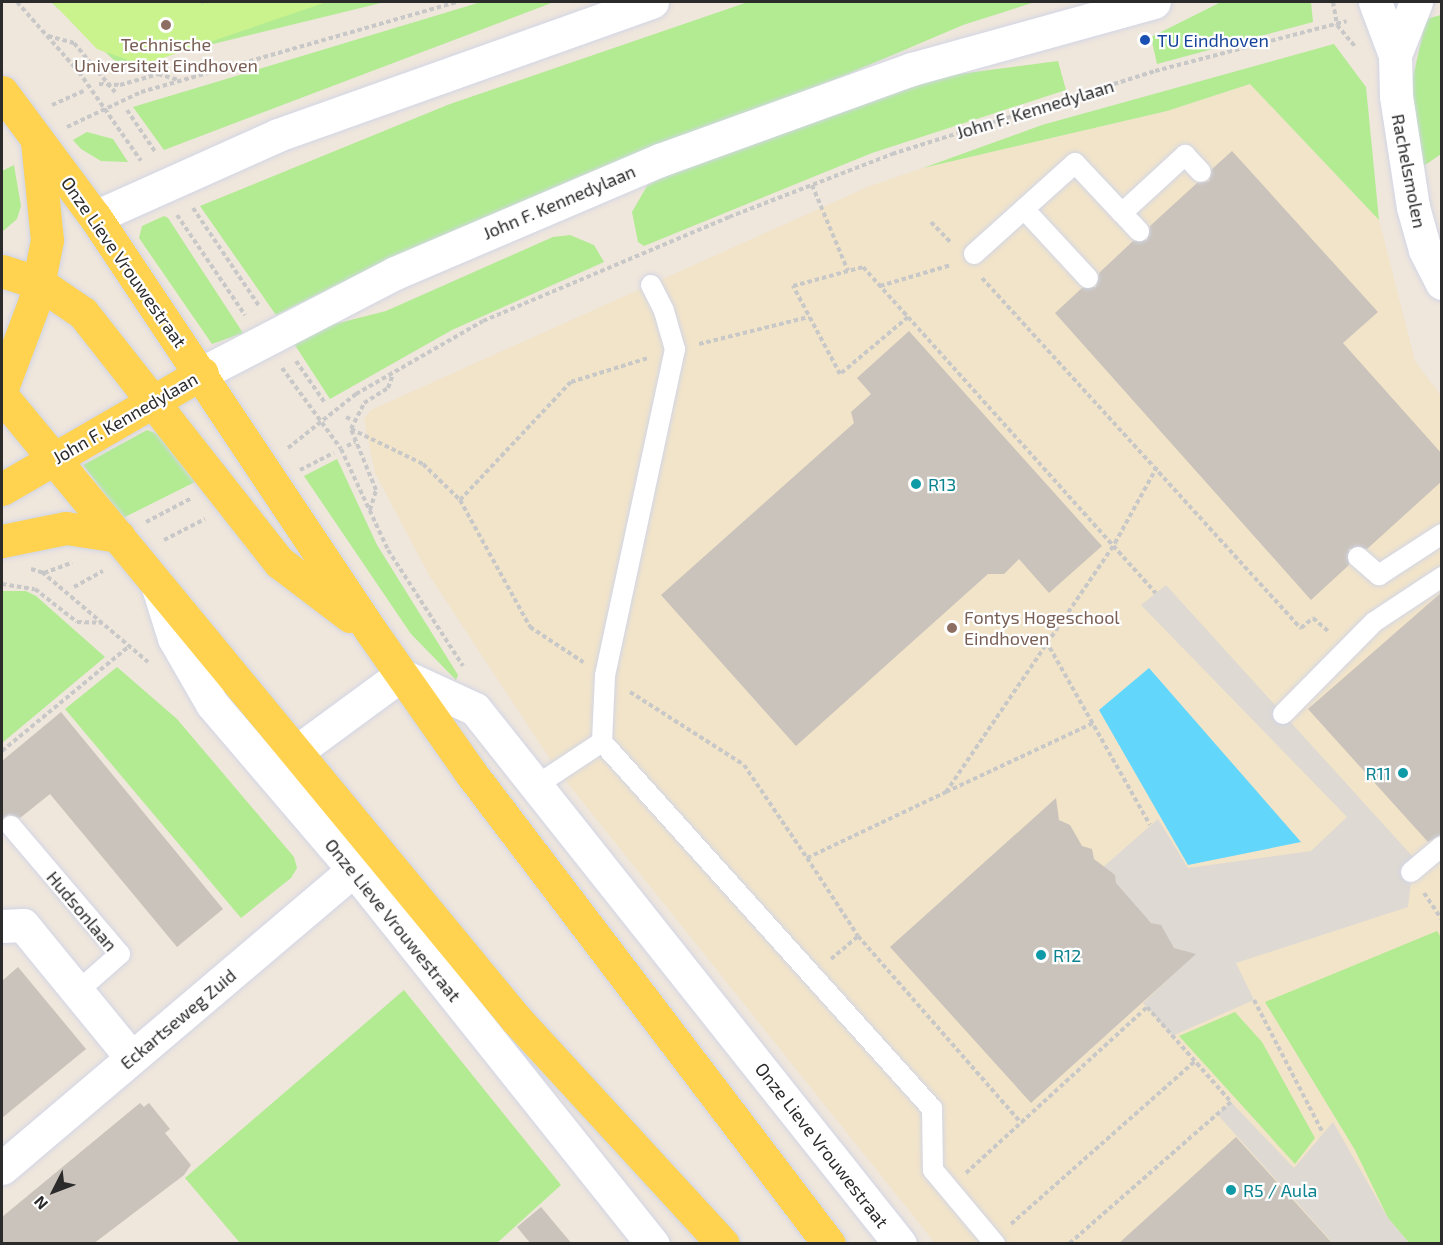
<!DOCTYPE html>
<style>
body{margin:0}
#map{position:relative;width:1443px;height:1245px;overflow:hidden;background:#efe6dc;font-family:"Exo 2",sans-serif}
div>[style]{position:absolute}
[style*='--x']{left:calc(var(--x)*1px);top:calc(var(--y)*1px);width:calc(var(--w)*1px);rotate:calc(var(--a)*1deg)}
.education>*{inset:0;background:#f2e4c9}
.green>*{inset:0;background:#b2eb92}
.pitch>*{inset:0;background:#caf38d}
.plaza>*{inset:0;background:#ded9d3}
.water>*{inset:0;background:#63d6fc}
.building>*{inset:0;background:#cac3bb}
.path>*{height:4px;margin-top:-2px;transform-origin:0;background:repeating-linear-gradient(90deg,#c8c8c8 0 4.5px,transparent 0 7.5px)}
.roads{filter:drop-shadow(0 0 2px #d1d5e5) drop-shadow(0 0 2px #d1d5e5)}
.lane>*{height:20px;margin:-10px;padding:0 10px;transform-origin:10px;border-radius:10px;background:#fff}
.street>*{height:33px;margin:-16.5px;padding:0 16.5px;transform-origin:16.5px;border-radius:16.5px;background:#fff}
.secondary>*{height:33px;margin:-16.5px;padding:0 16.5px;transform-origin:16.5px;border-radius:16.5px;background:#fff}
.primary>*{height:33px;margin:-16.5px;padding:0 16.5px;transform-origin:16.5px;border-radius:16.5px;background:#ffd350}
.dots>*{width:16px;height:16px;translate:-50% -50%;box-sizing:border-box;border:3px solid #fff;border-radius:50%}
span{translate:-50% -50%;white-space:nowrap;text-align:center;line-height:1.15;-webkit-text-stroke:4.5px #fff;paint-order:stroke}
.transit-label{font-size:18px;color:#164399}
.left{translate:0 -50%;text-align:left}
.education-label{font-size:18px;color:#785e54}
.street-label{font-size:18px;color:#2b2b2b}
.culture-label{font-size:18px;color:#0d838f}
.right{translate:-100% -50%;text-align:right}
.frame{position:absolute;inset:0;border:3px solid #2b2b2b;pointer-events:none}
.north{position:absolute;left:24px;top:1161px;width:60px;height:60px;-webkit-text-stroke:4px #fff;paint-order:stroke;rotate:228deg;font-size:16px;font-weight:700;line-height:24px;text-align:center;color:#2b2b2b}
.north::after{content:'';display:block;margin:auto;width:21px;height:27px;background:#2b2b2b;clip-path:polygon(50% 0,100% 100%,50% 72%,0 100%)}
</style>
<div id="map">
<div class="education">
<i style="clip-path:polygon(1250px 84px,1379px 220px,1415px 361px,1441px 396px,1441px 1243px,935px 1243px,558px 771px,429px 575px,375px 473px,364px 419px,371px 410px,870px 186px,923px 168px,1167px 111px)"></i>
</div>
<div class="green">
<i style="clip-path:polygon(51px 2px,385px 2px,135px 63px,115px 61px)"></i>
<i style="clip-path:polygon(481px 2px,554px 2px,164px 150px,133px 107px)"></i>
<i style="clip-path:polygon(748px 2px,1035px 2px,963px 25px,841px 77px,590px 172px,391px 258px,276px 315px,200px 206px,450px 104px)"></i>
<i style="clip-path:polygon(1221px 2px,1311px 2px,1313px 22px,1157px 64px,1151px 37px)"></i>
<i style="clip-path:polygon(1441px 15px,1441px 154px,1418px 170px,1408px 99px,1426px 19px)"></i>
<i style="clip-path:polygon(1334px 44px,1366px 87px,1379px 220px,1250px 84px,1167px 111px,923px 168px,1042px 125px)"></i>
<i style="clip-path:polygon(1058px 61px,1066px 90px,872px 153px,644px 246px,638px 242px,632px 212px,647px 186px,660px 177px,944px 76px)"></i>
<i style="clip-path:polygon(87px 132px,113px 139px,128px 162px,101px 161px,81px 149px,73px 140px)"></i>
<i style="clip-path:polygon(14px 165px,21px 206px,17px 219px,2px 232px,2px 171px)"></i>
<i style="clip-path:polygon(164px 216px,168px 218px,243px 333px,212px 344px,139px 238px,142px 226px)"></i>
<i style="clip-path:polygon(570px 235px,594px 245px,604px 262px,452px 330px,330px 399px,293px 342px,319px 328px,386px 311px,553px 237px)"></i>
<i style="clip-path:polygon(147px 430px,158px 434px,195px 482px,123px 518px,83px 465px)"></i>
<i style="clip-path:polygon(337px 459px,377px 545px,458px 675px,456px 680px,411px 634px,304px 476px)"></i>
<i style="clip-path:polygon(2px 591px,26px 591px,36px 596px,105px 657px,2px 743px)"></i>
<i style="clip-path:polygon(117px 667px,177px 719px,294px 857px,297px 868px,291px 878px,241px 918px,65px 709px)"></i>
<i style="clip-path:polygon(1437px 931px,1442px 939px,1441px 1242px,1409px 1243px,1388px 1218px,1355px 1150px,1265px 1002px)"></i>
<i style="clip-path:polygon(404px 990px,561px 1185px,497px 1243px,240px 1243px,185px 1178px)"></i>
<i style="clip-path:polygon(1235px 1012px,1262px 1042px,1315px 1138px,1295px 1164px,1179px 1036px)"></i>
</div>
<div class="pitch">
<i style="clip-path:polygon(52px 2px,327px 2px,142px 65px,97px 49px)"></i>
</div>
<div class="plaza">
<i style="clip-path:polygon(1166px 585px,1414px 858px,1408px 907px,1236px 963px,1254px 1000px,1172px 1036px,1143px 1003px,1184px 964px,1102px 868px,1158px 819px,1188px 868px,1311px 851px,1347px 817px,1141px 605px)"></i>
<i style="clip-path:polygon(1231px 1102px,1294px 1168px,1333px 1122px,1388px 1218px,1409px 1243px,1333px 1243px,1217px 1114px)"></i>
</div>
<div class="water">
<i style="clip-path:polygon(1149px 668px,1301px 842px,1188px 865px,1099px 710px)"></i>
</div>
<div class="building">
<i style="clip-path:polygon(1232px 151px,1378px 312px,1343px 343px,1442px 454px,1442px 481px,1367px 549px,1349px 549px,1349px 565px,1311px 600px,1055px 313px,1082px 288px,1096px 287px,1099px 273px,1133px 241px,1147px 240px,1150px 226px,1197px 183px,1209px 181px,1212px 169px)"></i>
<i style="clip-path:polygon(909px 331px,1102px 546px,1049px 593px,1019px 559px,1004px 574px,988px 574px,796px 746px,661px 595px,854px 423px,851px 412px,871px 394px,857px 378px)"></i>
<i style="clip-path:polygon(1442px 592px,1442px 834px,1428px 842px,1308px 709px)"></i>
<i style="clip-path:polygon(61px 712px,223px 909px,177px 947px,50px 794px,20px 818px,9px 814px,2px 819px,2px 761px)"></i>
<i style="clip-path:polygon(1056px 798px,1059px 820px,1070px 825px,1082px 846px,1092px 849px,1094px 859px,1115px 875px,1116px 883px,1151px 923px,1161px 925px,1174px 948px,1196px 954px,1031px 1103px,890px 947px)"></i>
<i style="clip-path:polygon(18px 967px,86px 1049px,2px 1118px,2px 981px)"></i>
<i style="clip-path:polygon(140px 1103px,144px 1107px,149px 1103px,170px 1129px,165px 1133px,191px 1165px,184px 1175px,93px 1244px,2px 1244px,2px 1217px)"></i>
<i style="clip-path:polygon(1236px 1137px,1333px 1244px,1118px 1244px)"></i>
<i style="clip-path:polygon(541px 1207px,572px 1244px,531px 1244px,517px 1227px)"></i>
</div>
<div class="path">
<i style="--x:17;--y:2;--w:94;--a:48.5"></i>
<i style="--x:79;--y:72;--w:108;--a:55.1"></i>
<i style="--x:1333;--y:2;--w:23;--a:80"></i>
<i style="--x:1337;--y:25;--w:30;--a:50"></i>
<i style="--x:201;--y:3;--w:1;--a:-45"></i>
<i style="--x:48;--y:36;--w:27;--a:15"></i>
<i style="--x:74;--y:43;--w:64;--a:50.1"></i>
<i style="--x:99;--y:84;--w:21;--a:3"></i>
<i style="--x:120;--y:85;--w:40;--a:-16"></i>
<i style="--x:158;--y:74;--w:22;--a:16"></i>
<i style="--x:52;--y:105;--w:36;--a:-24"></i>
<i style="--x:127;--y:110;--w:52;--a:56"></i>
<i style="--x:67;--y:127;--w:82;--a:-25.3"></i>
<i style="--x:141;--y:92;--w:328;--a:-15.9"></i>
<i style="--x:812;--y:185;--w:93;--a:67.3"></i>
<i style="--x:193;--y:208;--w:118;--a:56"></i>
<i style="--x:177;--y:215;--w:121;--a:55.8"></i>
<i style="--x:931;--y:222;--w:29;--a:46"></i>
<i style="--x:863;--y:267;--w:67;--a:48"></i>
<i style="--x:908;--y:317;--w:89;--a:140"></i>
<i style="--x:840;--y:374;--w:100;--a:-118.1"></i>
<i style="--x:793;--y:286;--w:73;--a:-15.2"></i>
<i style="--x:982;--y:278;--w:474;--a:47.7"></i>
<i style="--x:1301;--y:628;--w:16;--a:-40"></i>
<i style="--x:1313;--y:618;--w:21;--a:41"></i>
<i style="--x:880;--y:286;--w:74;--a:-16.5"></i>
<i style="--x:908;--y:317;--w:371;--a:48.1"></i>
<i style="--x:699;--y:344;--w:113;--a:-13.8"></i>
<i style="--x:296;--y:361;--w:51;--a:55.4"></i>
<i style="--x:282;--y:368;--w:100;--a:53.9"></i>
<i style="--x:341;--y:449;--w:111;--a:65"></i>
<i style="--x:388;--y:550;--w:138;--a:57.1"></i>
<i style="--x:346;--y:417;--w:7;--a:27"></i>
<i style="--x:351;--y:429;--w:80;--a:25.9"></i>
<i style="--x:423;--y:464;--w:52;--a:44.2"></i>
<i style="--x:460;--y:500;--w:145;--a:61.1"></i>
<i style="--x:530;--y:627;--w:64;--a:33.4"></i>
<i style="--x:347;--y:446;--w:9;--a:-27"></i>
<i style="--x:288;--y:448;--w:87;--a:-38.5"></i>
<i style="--x:356;--y:394;--w:146;--a:-29.9"></i>
<i style="--x:483;--y:321;--w:267;--a:-22.9"></i>
<i style="--x:729;--y:217;--w:175;--a:-21.1"></i>
<i style="--x:892;--y:154;--w:276;--a:-17.5"></i>
<i style="--x:1155;--y:71;--w:198;--a:-14.6"></i>
<i style="--x:300;--y:470;--w:38;--a:-27"></i>
<i style="--x:460;--y:500;--w:162;--a:-46.8"></i>
<i style="--x:571;--y:382;--w:81;--a:-17.3"></i>
<i style="--x:370;--y:510;--w:21;--a:-73"></i>
<i style="--x:376;--y:490;--w:66;--a:-112.3"></i>
<i style="--x:351;--y:429;--w:29;--a:-63"></i>
<i style="--x:364;--y:403;--w:28;--a:-32"></i>
<i style="--x:388;--y:388;--w:15;--a:-70"></i>
<i style="--x:146;--y:522;--w:50;--a:-27.6"></i>
<i style="--x:164;--y:540;--w:46;--a:-27.1"></i>
<i style="--x:31;--y:569;--w:14;--a:17"></i>
<i style="--x:44;--y:573;--w:30;--a:-20"></i>
<i style="--x:42;--y:572;--w:139;--a:40.3"></i>
<i style="--x:2;--y:584;--w:33;--a:9"></i>
<i style="--x:35;--y:589;--w:53;--a:38.2"></i>
<i style="--x:77;--y:622;--w:24;--a:2"></i>
<i style="--x:74;--y:587;--w:33;--a:-29"></i>
<i style="--x:1046;--y:641;--w:211;--a:60.5"></i>
<i style="--x:630;--y:692;--w:135;--a:32.6"></i>
<i style="--x:744;--y:765;--w:112;--a:55.9"></i>
<i style="--x:807;--y:858;--w:154;--a:-25.4"></i>
<i style="--x:946;--y:792;--w:301;--a:-55.8"></i>
<i style="--x:1115;--y:543;--w:87;--a:-61.1"></i>
<i style="--x:2;--y:751;--w:163;--a:-39.5"></i>
<i style="--x:946;--y:792;--w:162;--a:-25.1"></i>
<i style="--x:807;--y:858;--w:93;--a:56.8"></i>
<i style="--x:858;--y:936;--w:248;--a:48.9"></i>
<i style="--x:1424;--y:893;--w:32;--a:56"></i>
<i style="--x:831;--y:959;--w:35;--a:-40"></i>
<i style="--x:1254;--y:1000;--w:150;--a:62.6"></i>
<i style="--x:966;--y:1173;--w:246;--a:-42.5"></i>
<i style="--x:1147;--y:1007;--w:127;--a:48.5"></i>
<i style="--x:1231;--y:1102;--w:215;--a:138.8"></i>
<i style="--x:1011;--y:1224;--w:246;--a:-41.5"></i>
</div>
<div class="roads">
<div class="lane">
<i style="--x:1024;--y:209;--w:94;--a:47.2"></i>
<i style="--x:1122;--y:213;--w:25;--a:47"></i>
<i style="--x:974;--y:254;--w:136;--a:-42"></i>
<i style="--x:1075;--y:163;--w:69;--a:46.8"></i>
<i style="--x:1122;--y:213;--w:86;--a:-42.6"></i>
<i style="--x:1185;--y:155;--w:23;--a:47"></i>
<i style="--x:651;--y:285;--w:29;--a:63"></i>
<i style="--x:664;--y:311;--w:40;--a:74"></i>
<i style="--x:675;--y:349;--w:334;--a:102.1"></i>
<i style="--x:605;--y:676;--w:66;--a:92.6"></i>
<i style="--x:602;--y:742;--w:493;--a:48"></i>
<i style="--x:932;--y:1108;--w:62;--a:89.1"></i>
<i style="--x:933;--y:1170;--w:97;--a:50"></i>
<i style="--x:1358;--y:557;--w:28;--a:41"></i>
<i style="--x:1379;--y:575;--w:75;--a:-33.1"></i>
<i style="--x:1283;--y:714;--w:129;--a:-45.3"></i>
<i style="--x:1374;--y:622;--w:82;--a:-33.5"></i>
<i style="--x:537;--y:785;--w:78;--a:-33.5"></i>
<i style="--x:11;--y:826;--w:168;--a:49.6"></i>
<i style="--x:120;--y:954;--w:56;--a:138.6"></i>
<i style="--x:1411;--y:872;--w:40;--a:-40"></i>
</div>
<div class="street">
<i style="--x:157;--y:584;--w:57;--a:72.5"></i>
<i style="--x:174;--y:638;--w:76;--a:60.1"></i>
<i style="--x:212;--y:704;--w:218;--a:49.5"></i>
<i style="--x:354;--y:870;--w:479;--a:51.4"></i>
<i style="--x:296;--y:752;--w:130;--a:-36.3"></i>
<i style="--x:401;--y:675;--w:81;--a:24.7"></i>
<i style="--x:475;--y:709;--w:683;--a:51.54"></i>
<i style="--x:2;--y:926;--w:21;--a:-3"></i>
<i style="--x:23;--y:925;--w:171;--a:50.7"></i>
<i style="--x:2;--y:1168;--w:461;--a:-40.3"></i>
</div>
<div class="secondary">
<i style="--x:1375;--y:2;--w:57;--a:69.3"></i>
<i style="--x:1395;--y:55;--w:41;--a:88.6"></i>
<i style="--x:1396;--y:96;--w:112;--a:81.3"></i>
<i style="--x:1413;--y:207;--w:45;--a:74.4"></i>
<i style="--x:1425;--y:250;--w:37;--a:63"></i>
<i style="--x:1395;--y:55;--w:57;--a:-68.4"></i>
<i style="--x:95;--y:217;--w:201;--a:-24.1"></i>
<i style="--x:278;--y:135;--w:397;--a:-19.6"></i>
<i style="--x:202;--y:373;--w:217;--a:-27.4"></i>
<i style="--x:395;--y:273;--w:288;--a:-23.1"></i>
<i style="--x:660;--y:160;--w:268;--a:-19.9"></i>
<i style="--x:912;--y:69;--w:251;--a:-15.5"></i>
</div>
<div class="primary">
<i style="--x:2;--y:92;--w:156;--a:53.4"></i>
<i style="--x:95;--y:217;--w:498;--a:56.3"></i>
<i style="--x:371;--y:631;--w:172;--a:54.9"></i>
<i style="--x:470;--y:772;--w:593;--a:52.74"></i>
<i style="--x:2;--y:271;--w:39;--a:18"></i>
<i style="--x:39;--y:283;--w:53;--a:34.3"></i>
<i style="--x:83;--y:313;--w:317;--a:51.8"></i>
<i style="--x:279;--y:562;--w:89;--a:37.3"></i>
<i style="--x:2;--y:388;--w:94;--a:-69.4"></i>
<i style="--x:35;--y:300;--w:61;--a:-78.7"></i>
<i style="--x:47;--y:240;--w:100;--a:-95.8"></i>
<i style="--x:2;--y:396;--w:809;--a:50.47"></i>
<i style="--x:517;--y:1020;--w:304;--a:47.4"></i>
<i style="--x:2;--y:489;--w:231;--a:-30.1"></i>
<i style="--x:2;--y:541;--w:65;--a:-11.5"></i>
<i style="--x:66;--y:528;--w:53;--a:8.7"></i>
</div>
</div>
<div class="dots">
<i style="left:166px;top:25px;background:#8d6e63"></i>
<i style="left:1145px;top:40px;background:#1a4fb4"></i>
<i style="left:916px;top:484px;background:#0f9aa8"></i>
<i style="left:952px;top:628px;background:#8d6e63"></i>
<i style="left:1403px;top:773px;background:#0f9aa8"></i>
<i style="left:1041px;top:955px;background:#0f9aa8"></i>
<i style="left:1231px;top:1190px;background:#0f9aa8"></i>
</div>
<div class="transit-label">
<span class="left" style="left:1157px;top:40px">TU Eindhoven</span>
</div>
<div class="education-label">
<span style="left:166px;top:55px">Technische<br>Universiteit Eindhoven</span>
<span class="left" style="left:964px;top:628px">Fontys Hogeschool<br>Eindhoven</span>
</div>
<div class="street-label">
<span style="left:1035px;top:109px;rotate:-17deg">John F. Kennedylaan</span>
<span style="left:1409px;top:171px;rotate:79deg">Rachelsmolen</span>
<span style="left:559px;top:202px;rotate:-23deg">John F. Kennedylaan</span>
<span style="left:124px;top:262px;rotate:55deg">Onze Lieve Vrouwestraat</span>
<span style="left:125px;top:418px;rotate:-30deg">John F. Kennedylaan</span>
<span style="left:82px;top:911px;rotate:50deg">Hudsonlaan</span>
<span style="left:393px;top:920px;rotate:51deg">Onze Lieve Vrouwestraat</span>
<span style="left:178px;top:1019px;rotate:-40deg">Eckartseweg Zuid</span>
<span style="left:822px;top:1145px;rotate:52deg">Onze Lieve Vrouwestraat</span>
</div>
<div class="culture-label">
<span class="left" style="left:928px;top:484px">R13</span>
<span class="right" style="left:1391px;top:773px">R11</span>
<span class="left" style="left:1053px;top:955px">R12</span>
<span class="left" style="left:1243px;top:1190px">R5 / Aula</span>
</div>
<div class="frame"></div>
<div class="north">N</div>
</div>
